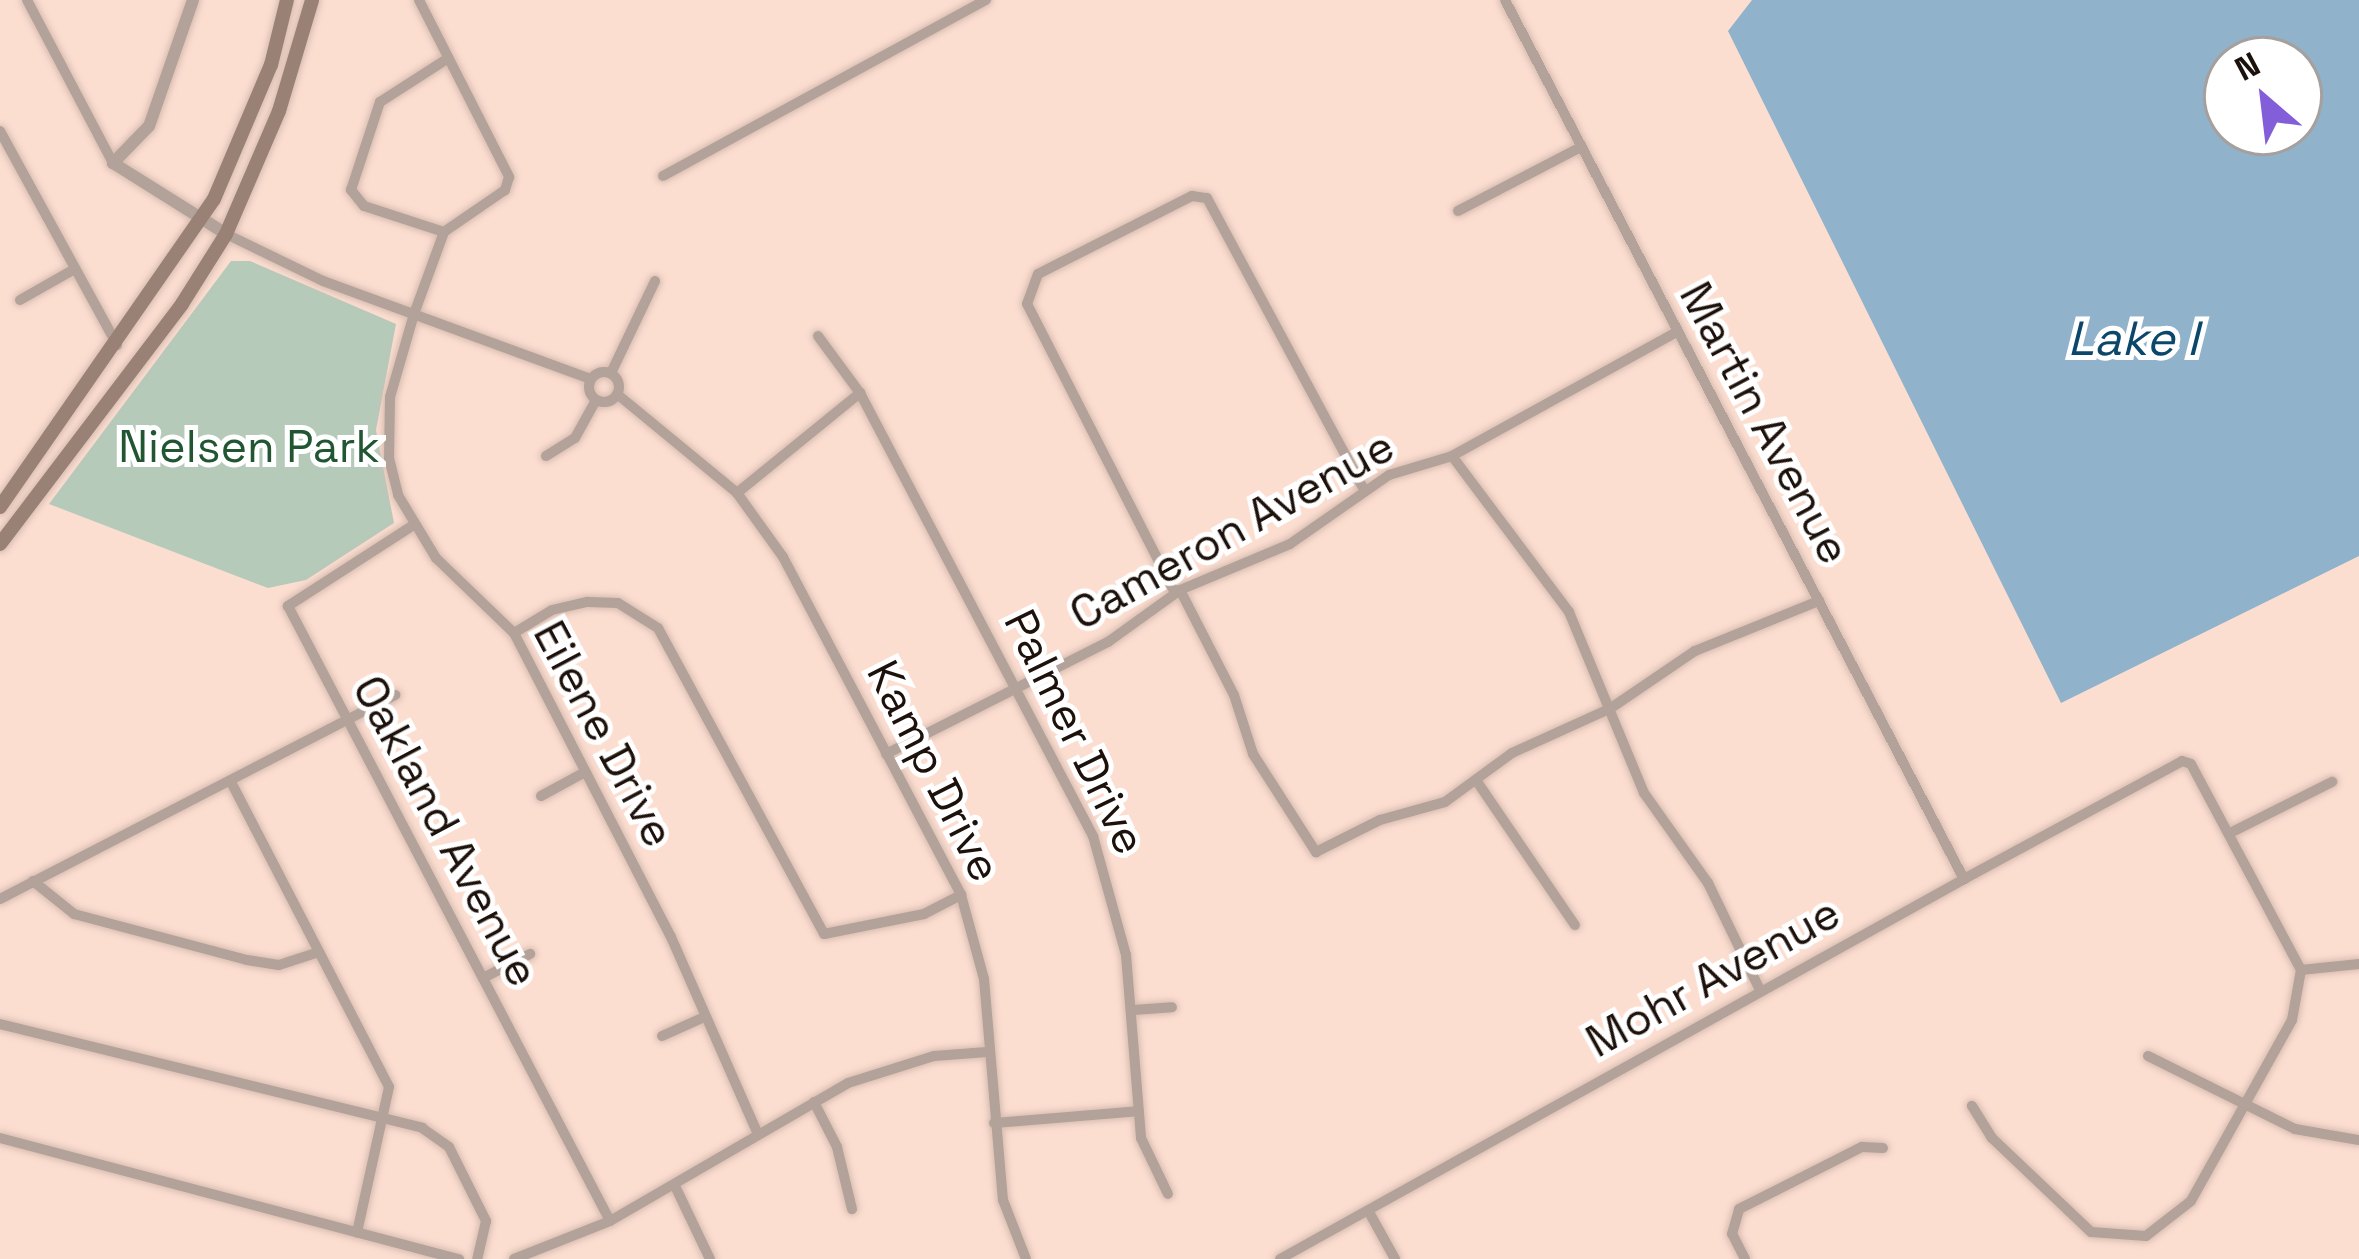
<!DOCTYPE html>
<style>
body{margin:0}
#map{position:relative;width:2359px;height:1259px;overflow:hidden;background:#fcded1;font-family:"Space Grotesk",sans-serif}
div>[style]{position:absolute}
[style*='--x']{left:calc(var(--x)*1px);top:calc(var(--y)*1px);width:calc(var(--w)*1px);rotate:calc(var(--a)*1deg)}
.green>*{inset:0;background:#b6caba}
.water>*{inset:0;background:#90b2cb}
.roads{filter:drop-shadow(0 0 3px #d8bdb1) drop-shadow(0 0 3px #d8bdb1)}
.minor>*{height:10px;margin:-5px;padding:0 5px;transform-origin:5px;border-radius:5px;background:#b3a299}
.minor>.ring{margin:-5px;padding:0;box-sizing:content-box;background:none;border:10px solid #b3a299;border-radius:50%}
.tertiary>*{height:12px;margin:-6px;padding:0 6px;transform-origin:6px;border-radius:6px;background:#b3a299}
.secondary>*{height:14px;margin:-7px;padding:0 7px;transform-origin:7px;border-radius:7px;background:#998175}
span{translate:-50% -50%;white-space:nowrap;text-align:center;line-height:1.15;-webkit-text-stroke:10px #fff;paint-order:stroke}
.street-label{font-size:45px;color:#1d110b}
.park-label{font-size:45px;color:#225632}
.water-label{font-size:48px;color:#0b476a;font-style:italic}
.north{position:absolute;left:2203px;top:36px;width:120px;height:120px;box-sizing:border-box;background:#fff;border:3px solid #a5a09d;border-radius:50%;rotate:332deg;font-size:33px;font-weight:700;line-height:48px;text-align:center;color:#1d110b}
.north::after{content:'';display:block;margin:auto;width:42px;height:54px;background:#825fd9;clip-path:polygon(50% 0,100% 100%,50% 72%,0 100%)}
</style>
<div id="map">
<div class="green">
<i style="clip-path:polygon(231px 261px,250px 261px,396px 324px,376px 430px,394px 523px,306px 580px,268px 588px,49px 504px)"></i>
</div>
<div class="water">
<i style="clip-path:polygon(evenodd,1752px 0,2359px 0,2359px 556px,2061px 703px,1728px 31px,1752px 0,2299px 60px,2299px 132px,2227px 132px,2227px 60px,2299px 60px)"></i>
</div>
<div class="roads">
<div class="minor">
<i style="--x:27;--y:0;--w:184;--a:62.2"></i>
<i style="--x:419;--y:0;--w:199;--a:63"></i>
<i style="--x:509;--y:177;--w:14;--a:107"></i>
<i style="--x:505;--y:190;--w:74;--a:145.5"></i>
<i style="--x:444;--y:232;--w:87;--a:110.1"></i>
<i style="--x:414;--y:314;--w:86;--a:106.1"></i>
<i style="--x:390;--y:397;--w:61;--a:90.9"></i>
<i style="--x:389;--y:458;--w:38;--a:76"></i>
<i style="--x:398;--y:495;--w:74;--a:58.9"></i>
<i style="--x:436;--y:558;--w:108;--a:43.9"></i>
<i style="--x:514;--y:633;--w:342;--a:62.7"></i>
<i style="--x:671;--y:937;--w:215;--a:66.2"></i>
<i style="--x:1505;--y:0;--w:992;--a:62.43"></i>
<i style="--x:0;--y:131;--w:244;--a:61.3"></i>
<i style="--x:663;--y:176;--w:368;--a:-28.6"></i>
<i style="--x:1458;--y:211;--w:136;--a:-27.5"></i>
<i style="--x:444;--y:232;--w:84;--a:-162"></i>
<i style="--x:364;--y:206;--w:21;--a:-129"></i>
<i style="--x:351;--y:190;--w:93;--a:-71.8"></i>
<i style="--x:380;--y:102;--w:80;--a:-32.7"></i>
<i style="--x:226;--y:234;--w:108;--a:25.9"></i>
<i style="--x:323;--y:281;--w:285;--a:20.1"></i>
<i style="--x:20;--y:300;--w:61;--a:-29.5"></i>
<i style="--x:818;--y:336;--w:71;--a:53.6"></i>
<i style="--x:860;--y:393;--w:501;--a:62.26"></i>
<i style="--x:1093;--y:836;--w:123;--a:74.5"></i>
<i style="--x:1126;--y:955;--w:184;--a:85.3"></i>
<i style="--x:1141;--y:1138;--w:62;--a:64.3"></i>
<i class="ring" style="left:589px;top:372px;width:20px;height:20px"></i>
<i style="--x:611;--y:373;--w:102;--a:-64.4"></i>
<i style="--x:617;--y:394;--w:156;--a:39.5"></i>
<i style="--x:737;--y:493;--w:79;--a:54.3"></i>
<i style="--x:783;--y:557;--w:382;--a:62.2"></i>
<i style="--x:961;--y:895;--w:87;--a:74.7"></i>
<i style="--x:984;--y:979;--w:222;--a:85.1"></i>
<i style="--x:1003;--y:1200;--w:63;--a:68.7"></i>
<i style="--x:546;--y:456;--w:34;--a:-32"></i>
<i style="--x:575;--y:438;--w:43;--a:-61.1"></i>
<i style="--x:1452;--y:456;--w:195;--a:53.1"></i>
<i style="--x:1569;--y:612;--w:196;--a:67.5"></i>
<i style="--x:1644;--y:793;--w:110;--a:54.6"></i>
<i style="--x:1708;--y:883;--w:119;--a:64.1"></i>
<i style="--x:737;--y:493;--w:159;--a:-39.1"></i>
<i style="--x:412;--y:526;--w:148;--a:147.2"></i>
<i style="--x:288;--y:606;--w:694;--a:62.36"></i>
<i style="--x:1180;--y:590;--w:118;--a:62.8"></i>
<i style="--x:1234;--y:695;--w:62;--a:72.1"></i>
<i style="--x:1253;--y:754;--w:117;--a:57.3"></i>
<i style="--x:1316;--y:852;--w:72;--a:-26.6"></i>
<i style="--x:1380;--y:820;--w:67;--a:-15.5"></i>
<i style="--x:1445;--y:802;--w:83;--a:-36.2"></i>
<i style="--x:1512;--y:753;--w:109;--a:-24.4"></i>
<i style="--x:1611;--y:708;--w:102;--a:-34.2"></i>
<i style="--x:1695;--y:651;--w:134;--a:-22"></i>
<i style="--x:1175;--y:593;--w:325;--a:-117.1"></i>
<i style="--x:1027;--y:304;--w:32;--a:-70"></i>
<i style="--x:1038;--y:274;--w:173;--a:-26.9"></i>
<i style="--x:1192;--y:196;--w:15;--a:8"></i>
<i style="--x:1207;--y:198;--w:331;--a:61.7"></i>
<i style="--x:514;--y:633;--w:44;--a:-31.2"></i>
<i style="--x:552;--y:610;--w:37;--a:-13"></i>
<i style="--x:588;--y:602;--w:30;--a:2"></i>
<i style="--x:618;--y:603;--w:47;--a:32"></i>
<i style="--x:658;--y:628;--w:348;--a:61.5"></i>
<i style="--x:824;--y:934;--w:102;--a:-11.3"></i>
<i style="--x:924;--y:914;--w:42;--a:-27.2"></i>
<i style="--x:886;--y:754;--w:249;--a:-26.8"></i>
<i style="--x:1108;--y:642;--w:89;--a:-35.8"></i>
<i style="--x:1180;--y:590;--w:119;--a:-22.7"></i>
<i style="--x:1290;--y:544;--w:121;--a:-34.9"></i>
<i style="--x:1389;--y:475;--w:66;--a:-16.8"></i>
<i style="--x:1452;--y:456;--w:255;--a:-28.9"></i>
<i style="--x:231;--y:782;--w:343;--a:62.6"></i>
<i style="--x:389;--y:1087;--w:149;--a:102.4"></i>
<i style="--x:1478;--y:783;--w:172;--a:55.7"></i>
<i style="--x:541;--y:796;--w:50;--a:-28.6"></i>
<i style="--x:2234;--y:831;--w:110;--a:-26.6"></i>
<i style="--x:33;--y:881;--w:53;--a:38.8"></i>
<i style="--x:74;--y:914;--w:179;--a:14.9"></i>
<i style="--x:247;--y:960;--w:32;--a:9"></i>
<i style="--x:279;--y:965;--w:42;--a:-18"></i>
<i style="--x:0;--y:899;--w:445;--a:-27.3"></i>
<i style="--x:2301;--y:970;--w:58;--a:-5.9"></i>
<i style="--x:483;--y:978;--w:53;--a:-27.1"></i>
<i style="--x:1133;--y:1010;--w:39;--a:-4"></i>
<i style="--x:0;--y:1024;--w:435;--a:13.8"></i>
<i style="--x:422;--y:1128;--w:33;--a:35"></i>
<i style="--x:449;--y:1147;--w:83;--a:63.4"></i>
<i style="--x:486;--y:1221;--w:39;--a:103"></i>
<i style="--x:662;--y:1036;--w:44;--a:-24.2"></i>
<i style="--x:2148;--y:1056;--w:164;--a:26.4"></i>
<i style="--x:2295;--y:1129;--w:65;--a:9.8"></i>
<i style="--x:814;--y:1102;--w:51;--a:62.9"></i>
<i style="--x:837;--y:1147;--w:64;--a:76.4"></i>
<i style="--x:994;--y:1123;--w:145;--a:-4.7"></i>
<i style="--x:0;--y:1138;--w:475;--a:14.8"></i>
<i style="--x:675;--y:1186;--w:81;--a:64.4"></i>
<i style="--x:1369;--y:1212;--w:54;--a:61"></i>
<i style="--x:514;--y:1259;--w:103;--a:-21.6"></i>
<i style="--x:610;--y:1221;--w:275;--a:-30.1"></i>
<i style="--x:848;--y:1083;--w:90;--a:-17.4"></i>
<i style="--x:934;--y:1056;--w:53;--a:-4.3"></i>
<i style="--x:1280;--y:1259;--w:782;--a:-29.05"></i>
<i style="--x:1964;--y:879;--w:248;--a:-28.4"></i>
<i style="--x:2182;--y:761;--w:9;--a:18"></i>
<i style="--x:2191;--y:764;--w:234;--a:61.9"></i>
<i style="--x:2301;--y:970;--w:51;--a:100.2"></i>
<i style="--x:2292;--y:1020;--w:207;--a:119.2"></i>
<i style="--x:2191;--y:1201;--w:57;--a:142.1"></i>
<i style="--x:2146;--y:1236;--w:55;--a:-175.8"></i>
<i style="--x:2091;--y:1232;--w:137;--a:-136.5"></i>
<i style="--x:1992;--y:1138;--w:38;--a:-122"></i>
<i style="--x:1745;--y:1259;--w:28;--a:-117"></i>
<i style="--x:1732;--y:1234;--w:26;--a:-74"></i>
<i style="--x:1739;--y:1209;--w:138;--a:-26.8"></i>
<i style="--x:1862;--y:1147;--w:21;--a:3"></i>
</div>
<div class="tertiary">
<i style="--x:193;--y:0;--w:133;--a:109.2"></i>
<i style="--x:149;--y:126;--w:52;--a:134.2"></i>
<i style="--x:113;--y:163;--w:133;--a:32.1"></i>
</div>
<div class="secondary">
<i style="--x:0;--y:507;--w:375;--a:-55.2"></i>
<i style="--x:214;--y:199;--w:146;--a:-67"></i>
<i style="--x:271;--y:65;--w:67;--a:-76.2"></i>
<i style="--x:0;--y:544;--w:301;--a:-52.8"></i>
<i style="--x:182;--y:304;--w:83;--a:-57.8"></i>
<i style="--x:226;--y:234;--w:134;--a:-66.7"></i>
<i style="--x:279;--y:111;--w:116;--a:-73.4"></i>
</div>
</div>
<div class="street-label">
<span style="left:1765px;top:423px;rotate:62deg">Martin Avenue</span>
<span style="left:1232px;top:530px;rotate:-29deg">Cameron Avenue</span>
<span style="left:1075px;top:732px;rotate:64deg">Palmer Drive</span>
<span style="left:604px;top:734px;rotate:62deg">Eilene Drive</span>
<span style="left:934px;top:771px;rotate:63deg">Kamp Drive</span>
<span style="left:446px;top:831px;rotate:62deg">Oakland Avenue</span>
<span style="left:1713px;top:977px;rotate:-29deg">Mohr Avenue</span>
</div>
<div class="park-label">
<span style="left:249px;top:447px">Nielsen Park</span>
</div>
<div class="water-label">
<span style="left:2133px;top:339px">Lake I</span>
</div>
<div class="north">N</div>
</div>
